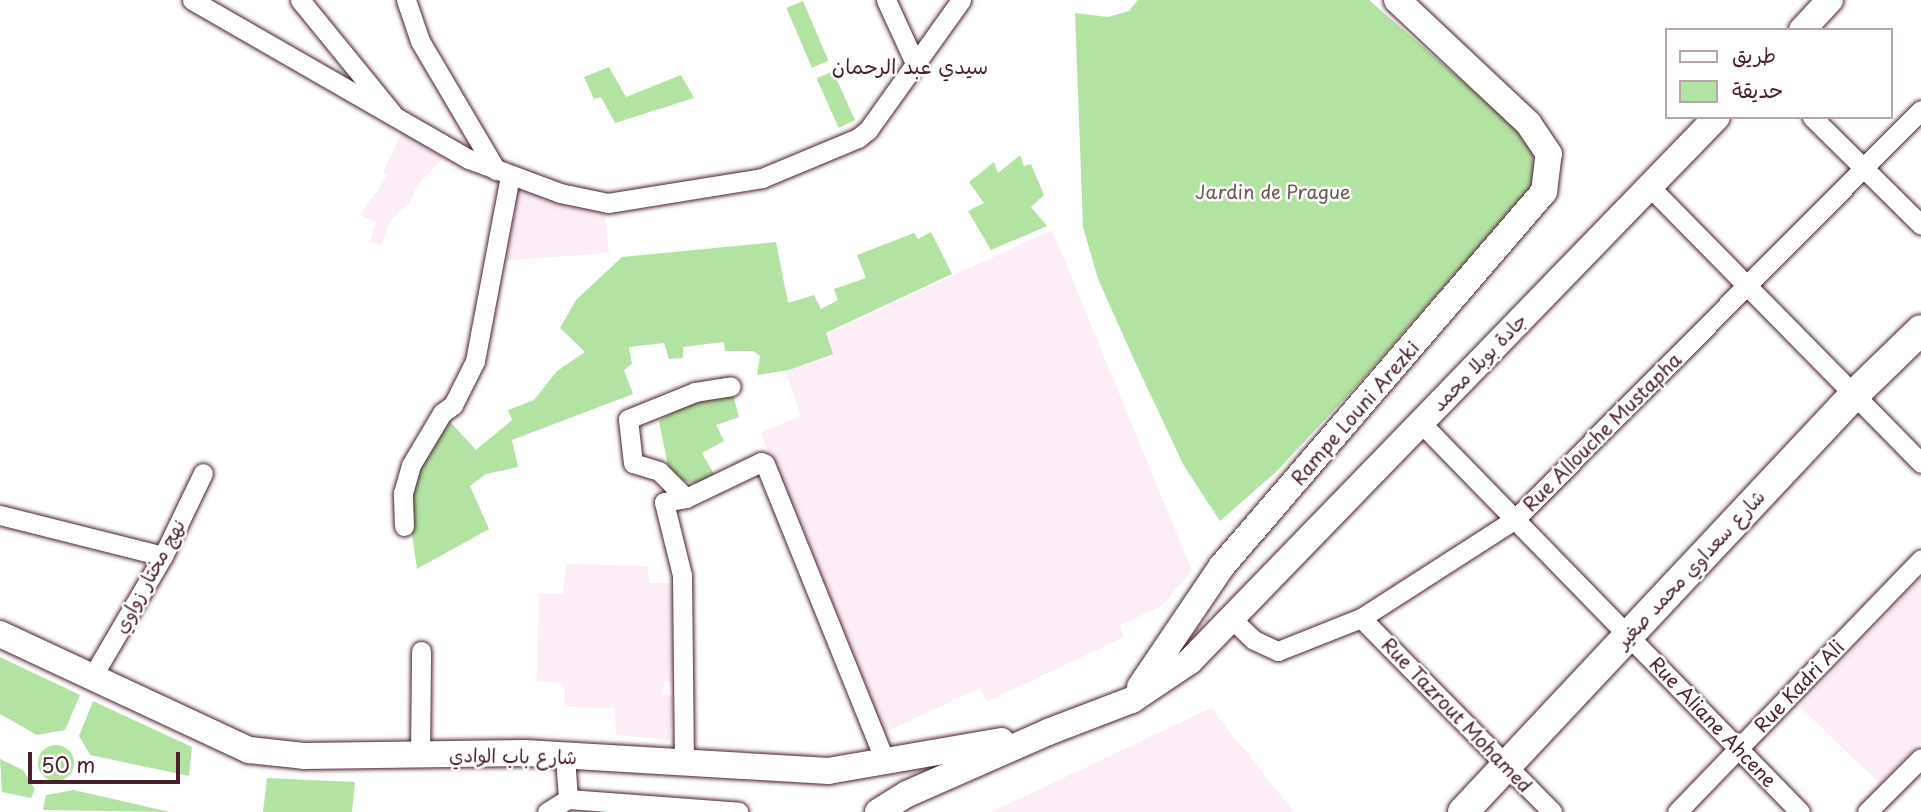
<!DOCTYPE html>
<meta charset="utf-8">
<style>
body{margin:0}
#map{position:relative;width:1921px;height:812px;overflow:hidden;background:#fff;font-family:"Playpen Sans","Playpen Sans Arabic",sans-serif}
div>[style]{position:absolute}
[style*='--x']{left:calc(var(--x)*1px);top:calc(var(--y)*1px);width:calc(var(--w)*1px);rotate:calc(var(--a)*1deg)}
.built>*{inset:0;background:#fcedf7}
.green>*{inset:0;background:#b3e3a3;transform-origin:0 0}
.round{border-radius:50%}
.roads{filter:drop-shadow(0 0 2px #4a1f2b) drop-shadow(0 0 2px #4a1f2b)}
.street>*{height:19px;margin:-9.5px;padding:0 9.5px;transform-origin:9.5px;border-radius:9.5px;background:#fff}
.secondary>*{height:26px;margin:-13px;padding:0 13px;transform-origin:13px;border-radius:13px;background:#fff}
.primary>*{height:30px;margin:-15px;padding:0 15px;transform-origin:15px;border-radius:15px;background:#fff}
span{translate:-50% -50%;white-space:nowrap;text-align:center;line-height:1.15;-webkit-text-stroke:5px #fff;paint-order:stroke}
.park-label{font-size:19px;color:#6a5a4f}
.street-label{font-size:19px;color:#4a1f2b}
.neighbourhood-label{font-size:21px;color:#4a1f2b}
.legend{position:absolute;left:1665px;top:28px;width:228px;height:91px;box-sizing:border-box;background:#fff;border:2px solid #b7a5aa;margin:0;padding:9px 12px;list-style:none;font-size:21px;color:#4a1f2b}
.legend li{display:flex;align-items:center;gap:14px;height:35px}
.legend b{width:35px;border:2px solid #b7a5aa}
.scale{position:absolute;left:28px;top:752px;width:152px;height:32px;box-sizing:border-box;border:4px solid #4a1f2b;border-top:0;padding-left:9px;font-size:21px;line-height:24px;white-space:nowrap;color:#4a1f2b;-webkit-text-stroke:5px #fff;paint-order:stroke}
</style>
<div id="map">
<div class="built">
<i style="clip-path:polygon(403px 130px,446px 155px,416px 187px,410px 203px,390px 221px,381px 245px,370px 242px,376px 222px,360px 215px,388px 175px,383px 172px)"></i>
<i style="clip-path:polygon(512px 184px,604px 208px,609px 253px,498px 261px)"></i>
<i style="clip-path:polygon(1052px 230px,1192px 571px,1160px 607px,1120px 625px,1124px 637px,987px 702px,980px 688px,877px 736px,761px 433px,801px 416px,785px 370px,826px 334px)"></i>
<i style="clip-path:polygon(566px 564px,648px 566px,649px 583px,674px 583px,673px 665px,671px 682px,664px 682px,663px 694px,672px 696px,670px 740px,616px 735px,615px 708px,565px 707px,563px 683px,537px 681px,539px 593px,563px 594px)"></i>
<i style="clip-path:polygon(1921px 578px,1921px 743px,1880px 784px,1800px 707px)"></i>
<i style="clip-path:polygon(1211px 708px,1294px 812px,991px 812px,1015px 801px)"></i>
</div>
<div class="green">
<i style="clip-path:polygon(1138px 0,1369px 0,1530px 140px,1534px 165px,1531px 187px,1359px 383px,1276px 472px,1220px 521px,1184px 466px,1136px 364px,1098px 279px,1083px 227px,1075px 13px,1108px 17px,1129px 11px)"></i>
<i style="left:803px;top:1px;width:65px;height:18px;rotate:67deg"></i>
<i style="clip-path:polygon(609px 67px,626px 97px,681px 75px,694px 98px,615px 123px,601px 97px,594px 99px,584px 77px)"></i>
<i style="left:833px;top:71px;width:54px;height:18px;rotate:66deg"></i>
<i style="clip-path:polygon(1020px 155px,1024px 166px,1031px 164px,1044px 195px,1031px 207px,1047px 226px,991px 250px,968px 211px,984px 203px,969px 182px,994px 162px,998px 173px)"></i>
<i style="clip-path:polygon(931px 232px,952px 274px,826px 333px,833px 354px,789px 370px,757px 375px,760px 356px,753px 351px,725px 351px,724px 342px,683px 347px,683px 358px,669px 359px,664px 343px,629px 347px,632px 364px,624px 370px,633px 394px,512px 440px,518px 467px,486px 474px,470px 486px,489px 529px,417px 569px,412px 533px,404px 526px,403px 493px,442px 413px,476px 450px,512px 420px,508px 410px,534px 400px,557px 371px,585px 352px,560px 328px,576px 300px,622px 257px,776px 242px,788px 303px,814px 295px,821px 309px,838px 300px,834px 289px,866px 278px,857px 255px,914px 233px,918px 239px)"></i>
<i style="clip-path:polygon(733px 394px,739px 417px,716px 425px,724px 441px,702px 453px,715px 476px,700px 485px,682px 480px,668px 466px,659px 421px,699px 397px)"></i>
<i style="clip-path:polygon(0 657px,80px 695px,65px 730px,37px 735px,0 714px)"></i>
<i style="clip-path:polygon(93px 701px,192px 747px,189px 776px,90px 755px,79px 736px)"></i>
<i class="round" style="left:38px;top:745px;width:36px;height:36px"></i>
<i style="clip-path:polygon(0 759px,23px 770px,35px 789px,31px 798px,2px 792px)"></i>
<i style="clip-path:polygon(267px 778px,355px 782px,352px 812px,263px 812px)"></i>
<i style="clip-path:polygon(74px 790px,170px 812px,43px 810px,46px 795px)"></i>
</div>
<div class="roads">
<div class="street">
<i style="--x:192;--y:0;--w:319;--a:29.9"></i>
<i style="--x:469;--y:159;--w:97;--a:20.5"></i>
<i style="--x:560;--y:193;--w:49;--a:11.8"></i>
<i style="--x:608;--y:203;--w:156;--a:-9.2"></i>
<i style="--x:762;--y:178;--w:104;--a:-22.6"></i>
<i style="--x:858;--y:138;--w:13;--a:-39"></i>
<i style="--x:868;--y:130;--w:160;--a:-54.4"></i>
<i style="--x:300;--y:0;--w:146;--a:50.8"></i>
<i style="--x:406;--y:0;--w:43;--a:71.1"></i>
<i style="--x:420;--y:41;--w:150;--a:59.5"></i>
<i style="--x:886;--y:0;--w:69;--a:65.3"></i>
<i style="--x:1812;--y:117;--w:153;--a:44.7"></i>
<i style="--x:1650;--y:187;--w:387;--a:45.5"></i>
<i style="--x:1421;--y:423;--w:543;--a:45.75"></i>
<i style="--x:686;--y:498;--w:83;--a:-25.6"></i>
<i style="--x:761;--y:462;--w:4;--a:27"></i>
<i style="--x:765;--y:464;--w:323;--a:68"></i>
<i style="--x:0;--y:515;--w:168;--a:14.1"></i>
<i style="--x:404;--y:526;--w:33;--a:-92"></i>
<i style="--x:403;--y:493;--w:29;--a:-74"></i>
<i style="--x:411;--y:465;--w:61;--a:-59.2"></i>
<i style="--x:442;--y:413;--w:14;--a:-36"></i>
<i style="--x:453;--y:405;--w:49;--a:-63.4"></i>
<i style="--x:475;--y:361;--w:188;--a:-79.3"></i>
<i style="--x:1361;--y:618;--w:272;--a:45.4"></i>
<i style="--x:1232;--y:619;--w:30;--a:44"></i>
<i style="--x:1254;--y:640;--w:26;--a:25"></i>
<i style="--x:1278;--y:651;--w:89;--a:-21.7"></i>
<i style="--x:1361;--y:618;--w:183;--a:-32.7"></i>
<i style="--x:1515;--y:519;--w:576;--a:-45.21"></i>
<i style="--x:92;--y:677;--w:140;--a:-59.6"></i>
<i style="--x:163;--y:556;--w:92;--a:-64.3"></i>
<i style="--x:420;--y:755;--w:104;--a:-89.4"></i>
<i style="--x:565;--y:756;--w:43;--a:86"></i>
<i style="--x:684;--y:765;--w:190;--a:-90.6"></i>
<i style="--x:682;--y:575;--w:75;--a:-103.9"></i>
<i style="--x:664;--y:502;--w:22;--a:-10"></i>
<i style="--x:686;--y:498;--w:38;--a:-135"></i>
<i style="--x:659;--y:471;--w:27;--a:-163"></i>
<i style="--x:633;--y:463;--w:44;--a:-96.5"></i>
<i style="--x:628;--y:419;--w:72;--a:-21.9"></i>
<i style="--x:695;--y:392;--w:36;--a:-9"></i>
<i style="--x:547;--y:812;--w:25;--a:-32"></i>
<i style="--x:568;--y:799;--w:171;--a:4.3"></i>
<i style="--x:1677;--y:812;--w:351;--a:-46"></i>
<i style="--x:1867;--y:812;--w:76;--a:-45"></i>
</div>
<div class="secondary">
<i style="--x:1802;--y:30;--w:41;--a:-47"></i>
<i style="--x:0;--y:634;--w:275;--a:25"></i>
<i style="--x:249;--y:750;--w:55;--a:6.2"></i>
<i style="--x:304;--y:756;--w:221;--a:-0.8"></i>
<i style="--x:525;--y:753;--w:304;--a:3.4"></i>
<i style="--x:828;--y:771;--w:176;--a:-9.8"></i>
<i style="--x:1140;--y:687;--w:146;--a:-55.9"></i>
<i style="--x:1222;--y:566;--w:494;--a:-49.3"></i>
<i style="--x:1544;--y:192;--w:38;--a:-83"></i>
<i style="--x:1549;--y:154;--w:36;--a:-124"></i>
<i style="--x:1529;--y:124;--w:181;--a:-136.8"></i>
<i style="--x:878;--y:812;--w:34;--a:-32"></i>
<i style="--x:907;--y:794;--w:154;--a:-23.7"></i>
<i style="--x:1048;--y:732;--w:90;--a:-20.9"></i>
<i style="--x:1132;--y:700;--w:70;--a:-33.9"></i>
<i style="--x:1190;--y:661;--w:757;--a:-45.91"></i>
</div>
<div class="primary">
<i style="--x:1463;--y:812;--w:572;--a:-46.84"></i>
<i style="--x:1854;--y:395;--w:93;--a:-44.1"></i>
</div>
</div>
<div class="park-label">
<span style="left:1273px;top:192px">Jardin de Prague</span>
</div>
<div class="street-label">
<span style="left:1479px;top:362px;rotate:-46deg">جادة بوبلا محمد</span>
<span style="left:1355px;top:413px;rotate:-49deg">Rampe Louni Arezki</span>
<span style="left:1602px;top:432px;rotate:-45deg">Rue Allouche Mustapha</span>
<span style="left:1690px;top:569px;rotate:-47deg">شارع سعداوي محمد صغير</span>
<span style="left:149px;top:576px;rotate:-61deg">نهج مختار زواوي</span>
<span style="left:1799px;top:686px;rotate:-46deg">Rue Kadri Ali</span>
<span style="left:1457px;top:715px;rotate:46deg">Rue Tazrout Mohamed</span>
<span style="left:1713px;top:722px;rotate:46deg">Rue Aliane Ahcene</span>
<span style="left:513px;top:756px;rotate:1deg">شارع باب الوادي</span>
</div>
<div class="neighbourhood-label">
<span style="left:910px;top:65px">سيدي عبد الرحمان</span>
</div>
<ul class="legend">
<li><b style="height:9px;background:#fff"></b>طريق</li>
<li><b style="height:19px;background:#b3e3a3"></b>حديقة</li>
</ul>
<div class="scale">50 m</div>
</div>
